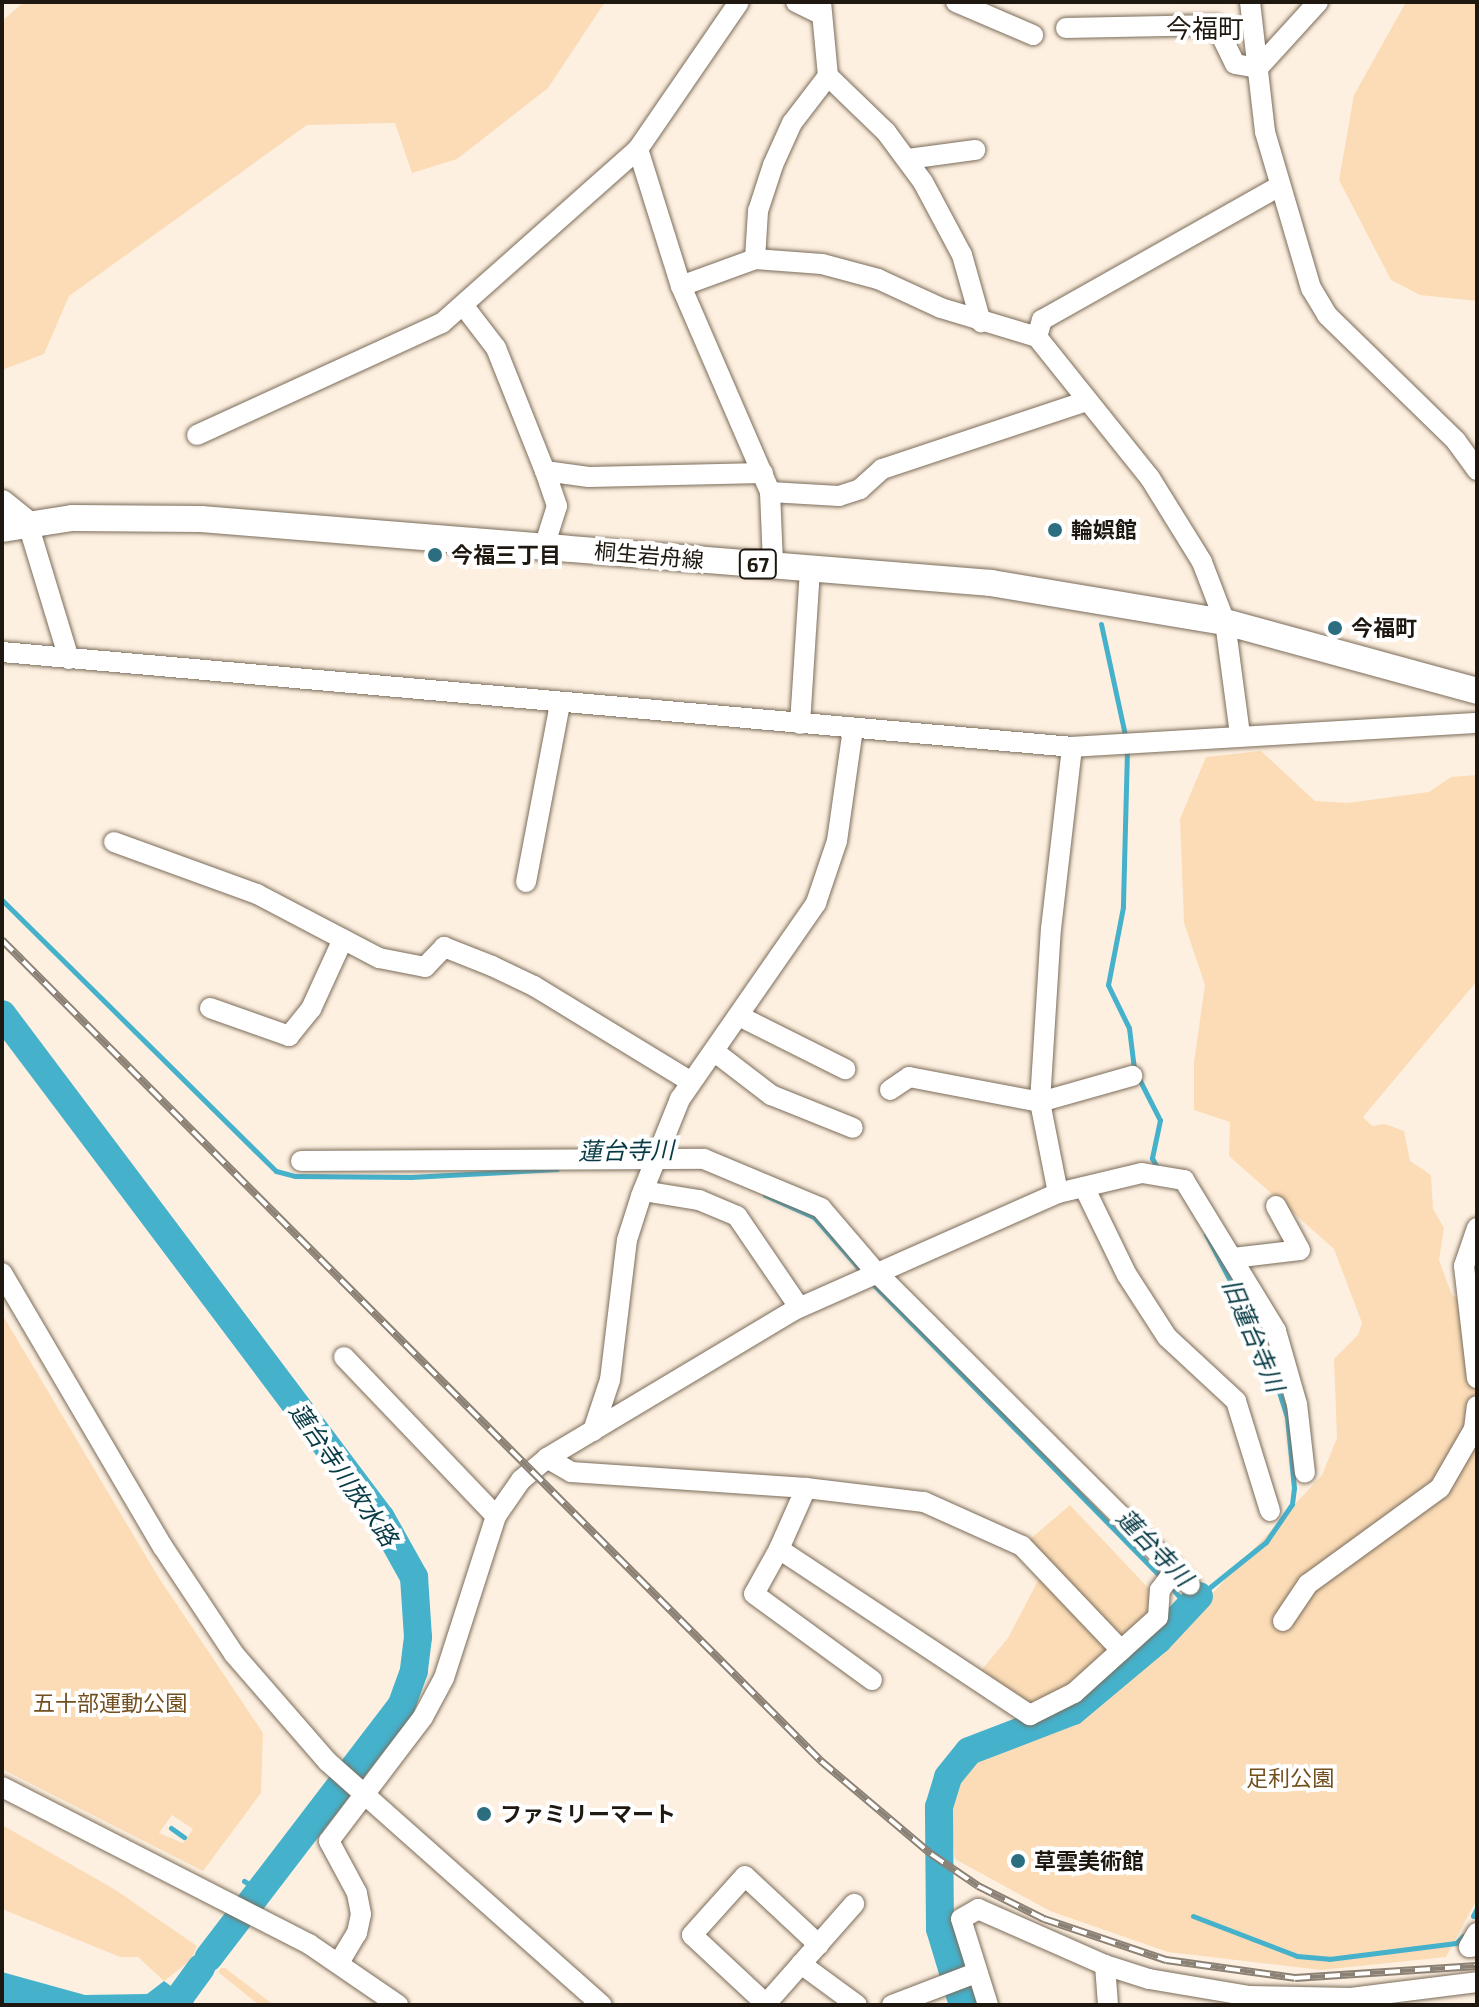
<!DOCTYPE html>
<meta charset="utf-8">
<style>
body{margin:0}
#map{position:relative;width:1479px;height:2007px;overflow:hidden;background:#fef0e0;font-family:"Exo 2","Noto Sans JP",sans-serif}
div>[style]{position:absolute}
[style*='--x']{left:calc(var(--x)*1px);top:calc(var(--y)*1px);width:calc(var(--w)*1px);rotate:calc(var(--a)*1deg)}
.green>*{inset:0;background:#fbdcb7}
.water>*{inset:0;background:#45b1cb}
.stream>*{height:5px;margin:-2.5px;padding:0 2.5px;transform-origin:2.5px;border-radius:2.5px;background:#45b1cb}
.river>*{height:28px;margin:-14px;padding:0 14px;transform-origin:14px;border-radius:14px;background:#45b1cb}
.roads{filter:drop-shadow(0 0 2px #7b6c5a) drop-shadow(0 0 2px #7b6c5a)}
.minor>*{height:20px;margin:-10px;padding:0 10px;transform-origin:10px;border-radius:10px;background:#fff}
.major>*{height:26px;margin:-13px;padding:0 13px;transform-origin:13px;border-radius:13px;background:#fff}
.rail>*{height:8px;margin-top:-4px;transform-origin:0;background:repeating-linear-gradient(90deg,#fff 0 15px,#8b8175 0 30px);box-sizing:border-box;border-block:2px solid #8b8175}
.dots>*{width:22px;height:22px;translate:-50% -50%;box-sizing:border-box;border:4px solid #fff;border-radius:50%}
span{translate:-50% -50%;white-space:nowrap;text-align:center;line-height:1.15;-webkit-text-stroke:8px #fff;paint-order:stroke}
.shield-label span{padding:2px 6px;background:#fff;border:2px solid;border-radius:6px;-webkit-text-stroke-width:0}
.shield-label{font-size:20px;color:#1e1810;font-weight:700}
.poi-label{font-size:22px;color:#1e1810;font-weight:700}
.left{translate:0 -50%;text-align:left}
.street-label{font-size:22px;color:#1e1810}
.park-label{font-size:22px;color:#724f1e}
.water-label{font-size:24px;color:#073a45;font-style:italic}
.quarter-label{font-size:26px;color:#1e1810}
.frame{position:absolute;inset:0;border:4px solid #1e1810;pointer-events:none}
</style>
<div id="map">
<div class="green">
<i style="clip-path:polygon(24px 2px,605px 2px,548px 88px,457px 159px,412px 173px,395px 123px,307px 125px,69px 296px,44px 354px,2px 370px,2px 21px)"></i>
<i style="clip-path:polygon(1406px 2px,1477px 2px,1477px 301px,1420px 295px,1391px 280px,1339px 180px,1354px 95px)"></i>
<i style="clip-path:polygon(1261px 751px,1315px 801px,1347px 803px,1429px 792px,1451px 777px,1477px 775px,1477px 981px,1363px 1117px,1372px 1126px,1385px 1124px,1404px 1131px,1410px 1161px,1431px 1175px,1433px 1209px,1444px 1228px,1439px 1260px,1452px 1295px,1477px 1308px,1477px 1899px,1446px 1957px,1321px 1970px,1168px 1952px,1050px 1911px,955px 1859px,950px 1819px,956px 1786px,980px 1755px,1061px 1725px,975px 1678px,1008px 1638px,1044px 1569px,1022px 1546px,1070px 1505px,1183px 1625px,1322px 1475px,1337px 1438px,1334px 1359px,1358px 1335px,1362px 1323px,1334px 1249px,1229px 1156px,1230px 1122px,1194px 1110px,1194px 1062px,1205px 985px,1184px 923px,1180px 819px,1206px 757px)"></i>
<i style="clip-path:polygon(evenodd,2px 1314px,159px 1578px,263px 1733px,261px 1793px,203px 1871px,2px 1769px,2px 1314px,172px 1815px,193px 1829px,183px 1843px,159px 1833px,172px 1815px)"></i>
<i style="clip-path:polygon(2px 1825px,114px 1889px,197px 1946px,191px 1960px,164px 1981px,138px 1957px,120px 1957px,2px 1909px)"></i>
<i style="clip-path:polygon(221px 1968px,225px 1968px,274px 2005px,259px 2005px,218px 1972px)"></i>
</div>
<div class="water">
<i style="clip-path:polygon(2px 1972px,85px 1995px,147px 1994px,164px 1981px,197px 2005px,2px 2005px)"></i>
</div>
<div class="stream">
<i style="--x:1101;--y:624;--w:119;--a:77.8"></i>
<i style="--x:1127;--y:750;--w:157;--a:91.5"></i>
<i style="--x:1123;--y:907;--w:79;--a:100.9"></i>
<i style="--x:1108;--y:985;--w:48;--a:64"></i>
<i style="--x:1129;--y:1028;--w:41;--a:83"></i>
<i style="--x:1134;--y:1069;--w:57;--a:63"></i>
<i style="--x:1160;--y:1120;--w:39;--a:102"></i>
<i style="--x:1152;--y:1158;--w:15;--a:62"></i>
<i style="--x:2;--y:900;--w:385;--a:44.7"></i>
<i style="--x:276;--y:1171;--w:20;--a:15"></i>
<i style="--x:295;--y:1176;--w:116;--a:0.5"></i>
<i style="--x:411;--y:1177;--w:146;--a:-3.1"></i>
<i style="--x:765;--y:1195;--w:54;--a:24.2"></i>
<i style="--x:814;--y:1217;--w:76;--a:48.7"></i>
<i style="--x:871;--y:1282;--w:414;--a:45.5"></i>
<i style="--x:1171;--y:1587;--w:25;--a:50"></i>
<i style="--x:1199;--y:1596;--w:86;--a:-38.9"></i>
<i style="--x:1266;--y:1542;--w:46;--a:-55.6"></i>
<i style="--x:1292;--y:1504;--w:16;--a:-83"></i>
<i style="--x:1294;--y:1488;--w:71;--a:-95.6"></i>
<i style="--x:1287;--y:1417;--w:72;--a:-107.7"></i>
<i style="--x:1265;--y:1348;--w:128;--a:-117.4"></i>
<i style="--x:171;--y:1828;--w:16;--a:35"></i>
<i style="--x:244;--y:1881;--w:17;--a:31"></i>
<i style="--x:1193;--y:1916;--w:111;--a:21"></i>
<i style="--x:1297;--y:1956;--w:32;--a:5"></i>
<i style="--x:1329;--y:1959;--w:128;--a:-7.2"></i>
<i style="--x:1456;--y:1943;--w:10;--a:-45"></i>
<i style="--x:1473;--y:1916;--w:9;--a:-63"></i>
</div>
<div class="river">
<i style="--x:2;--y:1014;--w:631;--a:53.06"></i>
<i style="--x:381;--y:1518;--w:68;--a:60.8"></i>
<i style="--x:414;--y:1577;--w:60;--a:86.2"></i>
<i style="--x:418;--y:1637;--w:34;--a:97"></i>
<i style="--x:414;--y:1671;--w:37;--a:110"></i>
<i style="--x:401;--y:1706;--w:317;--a:127.4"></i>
<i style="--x:174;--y:2005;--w:46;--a:-53.9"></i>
<i style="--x:963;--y:2005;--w:79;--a:-106.8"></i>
<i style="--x:940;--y:1929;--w:122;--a:-90.5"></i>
<i style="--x:939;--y:1807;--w:31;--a:-73"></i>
<i style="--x:948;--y:1777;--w:33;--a:-51"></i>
<i style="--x:969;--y:1751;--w:111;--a:-21"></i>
<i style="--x:1073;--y:1711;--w:111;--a:-39.9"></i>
<i style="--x:1158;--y:1640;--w:60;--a:-47"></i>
</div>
<div class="roads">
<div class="minor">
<i style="--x:796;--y:2;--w:25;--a:26"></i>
<i style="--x:821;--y:2;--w:74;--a:84.6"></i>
<i style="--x:828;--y:76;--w:81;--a:44"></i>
<i style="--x:886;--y:132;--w:62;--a:53.5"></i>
<i style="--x:923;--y:182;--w:83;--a:61.9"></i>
<i style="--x:962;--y:255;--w:70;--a:74.2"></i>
<i style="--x:956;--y:2;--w:84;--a:23.2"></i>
<i style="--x:1250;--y:2;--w:131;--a:83.4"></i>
<i style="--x:1265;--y:132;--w:163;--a:73.6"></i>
<i style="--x:1311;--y:288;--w:31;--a:59"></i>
<i style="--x:1327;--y:315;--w:180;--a:44.3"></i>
<i style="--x:1456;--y:441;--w:36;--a:54"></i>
<i style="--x:1066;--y:28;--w:150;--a:-1.1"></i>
<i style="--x:1216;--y:25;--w:43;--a:64"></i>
<i style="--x:1235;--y:64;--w:23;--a:10"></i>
<i style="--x:1258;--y:68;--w:89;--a:-47.7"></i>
<i style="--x:638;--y:149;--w:144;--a:72.6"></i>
<i style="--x:681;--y:286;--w:224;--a:66.6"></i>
<i style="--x:770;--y:492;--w:73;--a:87.6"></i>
<i style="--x:908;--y:159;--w:68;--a:-7.7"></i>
<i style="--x:755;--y:259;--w:48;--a:-86.4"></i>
<i style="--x:758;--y:211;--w:48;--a:-71.9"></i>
<i style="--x:773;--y:165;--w:46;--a:-65.7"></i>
<i style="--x:792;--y:123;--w:59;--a:-52.5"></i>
<i style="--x:681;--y:286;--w:79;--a:-20"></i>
<i style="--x:755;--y:259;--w:67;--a:4.3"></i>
<i style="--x:822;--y:264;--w:58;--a:15"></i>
<i style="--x:878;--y:279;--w:69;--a:24.7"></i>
<i style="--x:941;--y:308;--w:100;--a:16.8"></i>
<i style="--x:1037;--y:337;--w:181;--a:51.3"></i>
<i style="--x:1150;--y:478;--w:99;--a:58.2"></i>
<i style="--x:1202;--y:562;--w:64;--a:69"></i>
<i style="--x:1225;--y:622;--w:113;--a:82.4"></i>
<i style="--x:463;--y:305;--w:54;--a:52.5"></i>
<i style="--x:496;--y:348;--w:132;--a:68.3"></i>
<i style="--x:545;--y:471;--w:37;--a:71"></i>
<i style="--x:557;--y:506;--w:43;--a:107.6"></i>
<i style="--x:1037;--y:337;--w:18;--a:-74"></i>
<i style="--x:1042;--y:320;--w:271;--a:-29.4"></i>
<i style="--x:197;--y:435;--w:269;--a:-24.6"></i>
<i style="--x:442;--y:323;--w:262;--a:-41.6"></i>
<i style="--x:638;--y:149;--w:178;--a:-55.5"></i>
<i style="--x:545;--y:471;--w:44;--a:7.8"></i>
<i style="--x:589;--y:477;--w:174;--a:-1.3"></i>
<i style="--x:770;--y:492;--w:69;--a:3.3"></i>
<i style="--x:839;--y:496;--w:22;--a:-18"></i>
<i style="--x:860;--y:489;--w:30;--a:-42"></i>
<i style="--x:882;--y:469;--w:216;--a:-18.4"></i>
<i style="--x:28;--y:524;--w:141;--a:73.1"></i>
<i style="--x:2;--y:652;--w:1074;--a:5.07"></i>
<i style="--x:1072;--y:747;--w:406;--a:-3.4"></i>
<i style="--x:800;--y:724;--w:155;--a:-86.3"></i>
<i style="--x:114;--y:842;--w:152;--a:20"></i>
<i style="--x:257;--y:894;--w:138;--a:27.7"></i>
<i style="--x:379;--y:958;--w:47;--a:11.1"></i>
<i style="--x:425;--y:967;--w:28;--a:-46"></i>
<i style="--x:444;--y:947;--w:52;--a:21.6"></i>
<i style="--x:492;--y:966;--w:47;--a:25.5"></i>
<i style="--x:534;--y:986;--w:184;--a:31.4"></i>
<i style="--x:526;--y:882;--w:182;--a:-79.2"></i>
<i style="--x:210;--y:1008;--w:84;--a:19.5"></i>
<i style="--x:289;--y:1036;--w:35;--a:-51"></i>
<i style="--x:311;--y:1009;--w:77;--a:-65.4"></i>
<i style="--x:739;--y:1016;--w:119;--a:26.6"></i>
<i style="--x:715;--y:1052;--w:71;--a:37.5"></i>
<i style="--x:771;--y:1095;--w:88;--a:21.9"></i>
<i style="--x:890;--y:1090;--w:23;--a:-34"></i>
<i style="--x:909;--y:1077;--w:133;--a:10.8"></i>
<i style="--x:1040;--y:1102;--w:96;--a:-15.8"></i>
<i style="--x:301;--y:1161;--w:403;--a:-0.3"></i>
<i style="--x:704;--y:1159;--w:127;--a:22.7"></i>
<i style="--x:821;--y:1208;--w:82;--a:49.5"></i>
<i style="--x:874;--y:1270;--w:446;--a:44.9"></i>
<i style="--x:1084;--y:1187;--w:98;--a:64"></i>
<i style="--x:1127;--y:1275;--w:74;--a:57.2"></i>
<i style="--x:1167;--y:1337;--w:94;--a:42.8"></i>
<i style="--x:1236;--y:1401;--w:115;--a:72.8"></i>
<i style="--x:643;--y:1191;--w:57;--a:9.1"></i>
<i style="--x:699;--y:1200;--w:41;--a:22.8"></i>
<i style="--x:737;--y:1216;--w:110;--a:55.7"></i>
<i style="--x:1058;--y:1193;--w:93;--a:-101.2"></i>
<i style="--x:1040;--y:1102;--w:173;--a:-86.4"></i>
<i style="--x:1051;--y:929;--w:183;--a:-83.4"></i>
<i style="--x:1477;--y:1228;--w:40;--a:108.9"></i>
<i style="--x:1464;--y:1266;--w:113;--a:83.4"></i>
<i style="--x:1233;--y:1258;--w:67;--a:-6.8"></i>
<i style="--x:1300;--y:1250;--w:50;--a:-118.6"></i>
<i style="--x:2;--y:1273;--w:318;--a:59.6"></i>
<i style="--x:163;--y:1547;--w:128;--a:56.4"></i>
<i style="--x:234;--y:1654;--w:143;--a:49"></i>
<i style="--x:328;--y:1762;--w:366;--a:41.6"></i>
<i style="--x:344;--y:1357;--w:220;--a:46.3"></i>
<i style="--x:593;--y:1431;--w:54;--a:-71.6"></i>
<i style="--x:610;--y:1380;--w:141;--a:-83.1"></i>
<i style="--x:627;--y:1240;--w:46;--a:-72.3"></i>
<i style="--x:641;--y:1196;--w:105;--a:-68.1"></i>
<i style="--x:680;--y:1099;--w:239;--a:-55.2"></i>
<i style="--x:816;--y:903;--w:65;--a:-71.3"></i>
<i style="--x:837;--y:841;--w:113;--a:-81.9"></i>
<i style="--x:547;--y:1458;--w:28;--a:30"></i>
<i style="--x:571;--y:1472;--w:236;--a:3.9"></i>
<i style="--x:806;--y:1488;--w:119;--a:6.8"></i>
<i style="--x:924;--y:1502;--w:107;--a:24.2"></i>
<i style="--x:1022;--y:1546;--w:144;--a:46.4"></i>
<i style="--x:806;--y:1488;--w:67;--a:113.9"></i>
<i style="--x:779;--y:1549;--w:301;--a:33.5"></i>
<i style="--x:1030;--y:1715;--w:49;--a:-26.6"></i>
<i style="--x:1074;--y:1693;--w:113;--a:-42.1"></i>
<i style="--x:1158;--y:1617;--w:27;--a:-86"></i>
<i style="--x:1160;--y:1590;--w:25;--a:-53"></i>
<i style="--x:779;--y:1549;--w:51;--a:119.1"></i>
<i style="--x:754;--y:1594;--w:146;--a:36.1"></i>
<i style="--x:1283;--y:1621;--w:45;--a:-56"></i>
<i style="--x:1308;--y:1584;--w:163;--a:-36"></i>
<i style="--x:1440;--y:1488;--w:68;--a:-60"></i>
<i style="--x:1474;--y:1429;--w:23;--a:-83"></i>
<i style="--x:2;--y:1787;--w:345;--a:27.1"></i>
<i style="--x:309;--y:1944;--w:108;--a:34.4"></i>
<i style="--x:1477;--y:1933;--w:16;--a:120"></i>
<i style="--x:1469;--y:1947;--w:8;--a:-7"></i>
<i style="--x:340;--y:1961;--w:33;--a:-59"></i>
<i style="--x:357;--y:1933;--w:19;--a:-78"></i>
<i style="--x:361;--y:1914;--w:21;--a:-101"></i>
<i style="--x:357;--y:1893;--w:59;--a:-118.3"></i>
<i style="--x:329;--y:1841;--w:156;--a:-52.8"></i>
<i style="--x:423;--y:1717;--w:44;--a:-61.7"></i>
<i style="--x:444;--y:1678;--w:170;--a:-72.2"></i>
<i style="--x:496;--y:1516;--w:44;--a:-55.2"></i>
<i style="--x:521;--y:1480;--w:34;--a:-40"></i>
<i style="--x:547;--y:1458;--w:288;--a:-30.9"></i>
<i style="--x:794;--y:1310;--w:289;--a:-23.9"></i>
<i style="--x:1058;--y:1193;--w:86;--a:-13.4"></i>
<i style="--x:1142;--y:1173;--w:43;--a:9.5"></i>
<i style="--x:1184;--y:1180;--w:177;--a:58.6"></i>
<i style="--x:1276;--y:1331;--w:76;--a:74"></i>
<i style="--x:1297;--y:1404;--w:69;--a:83.4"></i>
<i style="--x:801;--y:1964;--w:69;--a:36.2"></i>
<i style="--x:1105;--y:1965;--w:40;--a:85.7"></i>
<i style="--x:766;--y:2004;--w:101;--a:-137"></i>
<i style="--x:692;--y:1935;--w:79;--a:-48.1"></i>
<i style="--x:745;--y:1876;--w:101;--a:43"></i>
<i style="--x:765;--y:2005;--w:135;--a:-48.6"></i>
<i style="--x:892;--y:2005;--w:90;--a:-20.9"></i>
<i style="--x:988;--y:2005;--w:90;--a:-107.4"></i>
<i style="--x:961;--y:1919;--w:20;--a:-30"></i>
<i style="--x:978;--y:1909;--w:139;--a:23.8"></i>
<i style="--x:1105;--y:1965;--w:46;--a:17.7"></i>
<i style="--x:1149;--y:1979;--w:102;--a:9.6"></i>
<i style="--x:1250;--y:1996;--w:101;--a:1.1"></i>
<i style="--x:1351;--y:1998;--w:127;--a:-7.2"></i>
</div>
<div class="major">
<i style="--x:2;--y:503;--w:33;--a:39"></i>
<i style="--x:2;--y:529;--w:71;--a:-8.9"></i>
<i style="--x:72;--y:518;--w:129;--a:0.4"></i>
<i style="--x:201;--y:519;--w:793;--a:4.63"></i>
<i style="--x:991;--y:583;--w:237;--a:9.5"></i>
<i style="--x:1225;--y:622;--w:261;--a:15.3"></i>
</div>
</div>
<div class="rail">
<i style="--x:2;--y:940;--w:1160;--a:45.07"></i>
<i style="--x:821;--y:1761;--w:144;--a:40.2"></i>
<i style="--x:931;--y:1854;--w:57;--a:34.2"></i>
<i style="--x:978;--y:1886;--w:74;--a:26.6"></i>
<i style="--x:1044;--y:1919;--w:129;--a:18.6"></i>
<i style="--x:1166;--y:1960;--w:130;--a:7.9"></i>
<i style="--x:1295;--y:1978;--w:182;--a:-3.8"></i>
</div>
<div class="dots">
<i style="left:1055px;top:530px;background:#2a6e7f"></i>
<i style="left:435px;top:555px;background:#2a6e7f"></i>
<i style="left:1335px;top:628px;background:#2a6e7f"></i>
<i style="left:484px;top:1814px;background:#2a6e7f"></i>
<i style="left:1018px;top:1861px;background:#2a6e7f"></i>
</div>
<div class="shield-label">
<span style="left:758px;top:564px">67</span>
</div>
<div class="poi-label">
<span class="left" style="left:1071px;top:530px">輪娯館</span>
<span class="left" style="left:451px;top:555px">今福三丁目</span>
<span class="left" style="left:1351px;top:628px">今福町</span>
<span class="left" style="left:500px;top:1814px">ファミリーマート</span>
<span class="left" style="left:1034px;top:1861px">草雲美術館</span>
</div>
<div class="street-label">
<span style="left:649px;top:555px;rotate:5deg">桐生岩舟線</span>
</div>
<div class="park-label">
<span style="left:110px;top:1703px">五十部運動公園</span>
<span style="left:1290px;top:1778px">足利公園</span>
</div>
<div class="water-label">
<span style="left:626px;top:1150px;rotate:-1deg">蓮台寺川</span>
<span style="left:1254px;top:1335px;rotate:67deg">旧蓮台寺川</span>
<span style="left:344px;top:1474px;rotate:55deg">蓮台寺川放水路</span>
<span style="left:1155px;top:1547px;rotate:46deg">蓮台寺川</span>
</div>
<div class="quarter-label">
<span style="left:1205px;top:28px">今福町</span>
</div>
<div class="frame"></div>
</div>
